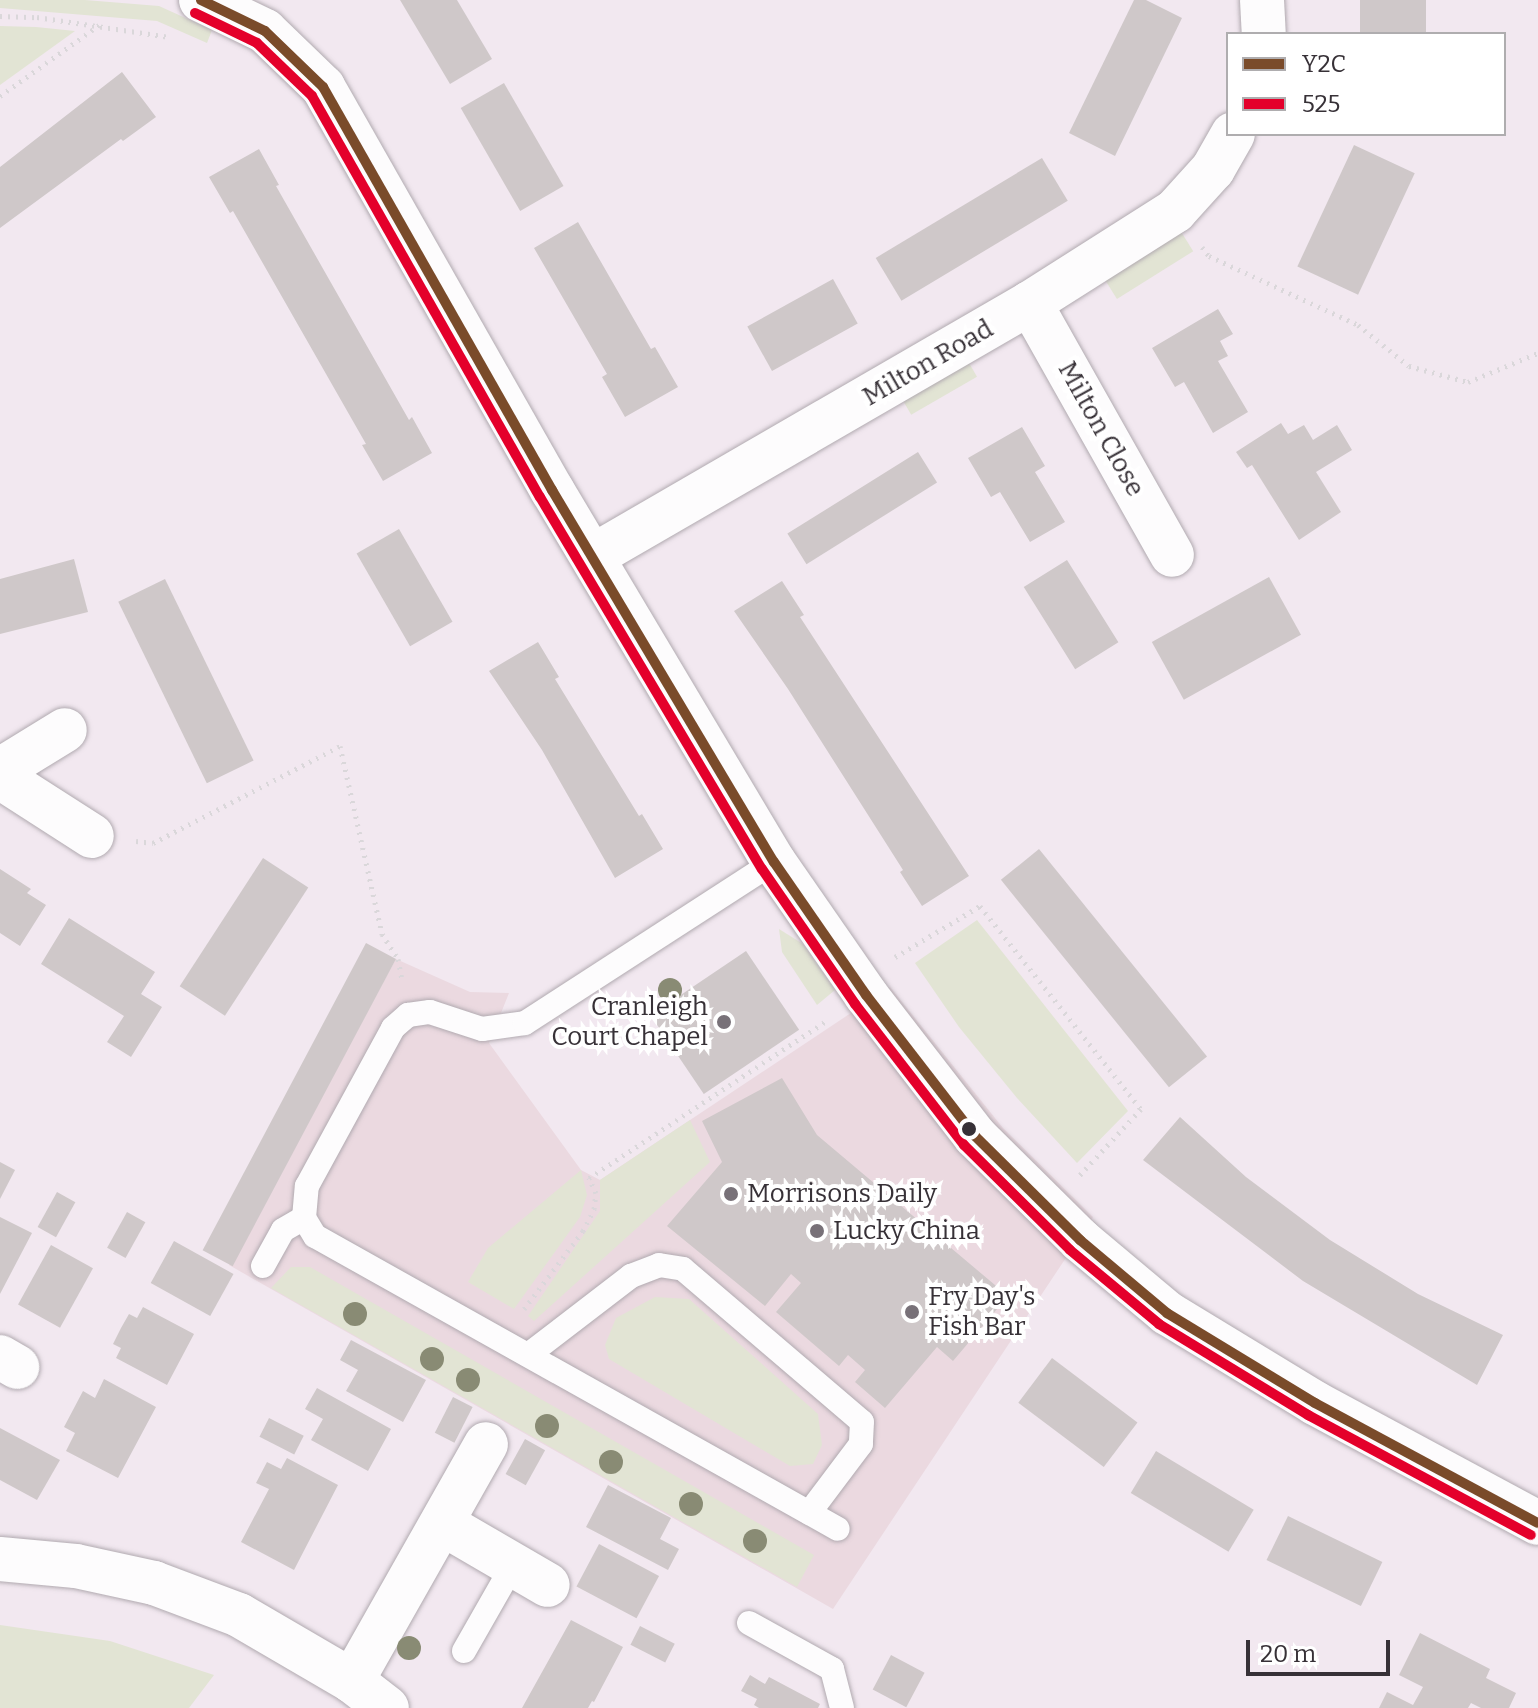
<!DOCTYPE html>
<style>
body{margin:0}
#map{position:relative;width:1538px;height:1708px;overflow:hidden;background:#f2e8f0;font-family:Bitter,serif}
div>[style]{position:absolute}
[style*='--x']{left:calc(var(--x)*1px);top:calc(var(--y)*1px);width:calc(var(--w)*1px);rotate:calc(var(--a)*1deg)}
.commercial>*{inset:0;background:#ebd9e0}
.green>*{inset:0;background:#e2e4d4;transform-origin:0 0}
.building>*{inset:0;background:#cfc8c9;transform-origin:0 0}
.path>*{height:5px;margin-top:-2.5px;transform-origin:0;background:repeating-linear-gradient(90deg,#dad7da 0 2px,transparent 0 8px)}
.roads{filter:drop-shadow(0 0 2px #b1aab0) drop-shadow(0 0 2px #b1aab0)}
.service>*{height:24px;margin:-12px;padding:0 12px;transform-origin:12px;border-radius:12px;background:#fdfcfd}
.minor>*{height:44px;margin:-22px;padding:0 22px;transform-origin:22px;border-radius:22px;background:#fdfcfd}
.bus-1>*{height:10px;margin:-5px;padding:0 5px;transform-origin:5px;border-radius:5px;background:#7a4b2a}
.bus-2>*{height:10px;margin:-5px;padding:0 5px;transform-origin:5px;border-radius:5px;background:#e4002b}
.trees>*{width:24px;height:24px;margin:-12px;border-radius:50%;background:#898b74}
.dots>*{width:22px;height:22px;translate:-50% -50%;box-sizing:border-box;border:4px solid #fff;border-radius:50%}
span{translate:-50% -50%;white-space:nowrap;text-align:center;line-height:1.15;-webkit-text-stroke:8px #fff;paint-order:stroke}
.street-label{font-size:26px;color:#373137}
.poi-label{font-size:26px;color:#373137}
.right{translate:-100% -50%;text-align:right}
.left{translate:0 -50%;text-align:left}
.legend{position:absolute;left:1226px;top:32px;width:280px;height:104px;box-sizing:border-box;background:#fff;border:2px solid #afadaf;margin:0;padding:10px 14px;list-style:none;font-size:24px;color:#373137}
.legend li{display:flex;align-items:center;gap:16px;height:40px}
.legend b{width:40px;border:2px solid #afadaf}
.scale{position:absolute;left:1246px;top:1640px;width:144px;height:36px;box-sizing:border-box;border:4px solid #373137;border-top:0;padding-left:10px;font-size:24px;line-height:28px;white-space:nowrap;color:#373137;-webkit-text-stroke:6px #fff;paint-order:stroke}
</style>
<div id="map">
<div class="commercial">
<i style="clip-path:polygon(396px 959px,470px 992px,509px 993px,489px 1043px,581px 1170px,600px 1180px,890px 987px,1003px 1128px,1093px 1217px,833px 1609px,229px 1265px)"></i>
</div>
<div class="green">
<i style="clip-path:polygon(0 0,85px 0,159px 6px,212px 30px,207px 43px,157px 21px,0 8px)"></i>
<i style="clip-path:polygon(0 26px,36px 27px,75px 31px,0 85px)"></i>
<i style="left:1180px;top:230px;width:25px;height:90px;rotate:58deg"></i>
<i style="left:965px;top:356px;width:24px;height:76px;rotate:60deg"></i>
<i style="clip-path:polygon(977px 920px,1128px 1111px,1077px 1163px,1017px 1098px,959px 1027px,915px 963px)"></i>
<i style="clip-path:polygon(779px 929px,803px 944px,835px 990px,817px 1005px,782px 952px)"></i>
<i style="clip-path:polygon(690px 1120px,710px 1162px,534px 1321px,528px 1316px,600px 1211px,600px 1180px)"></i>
<i style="clip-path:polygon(581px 1170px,587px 1195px,580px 1217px,514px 1309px,468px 1282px,488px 1248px)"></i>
<i style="clip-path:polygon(291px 1267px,310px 1267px,814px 1555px,797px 1587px,271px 1288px)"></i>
<i style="clip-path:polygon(655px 1297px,689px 1299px,818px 1414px,822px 1445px,813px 1464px,790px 1466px,609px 1359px,605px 1345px,616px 1318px)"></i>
<i style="clip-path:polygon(0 1625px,110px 1641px,214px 1675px,189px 1708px,0 1708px)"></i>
</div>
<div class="building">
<i style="clip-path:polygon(400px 0,457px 0,492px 59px,450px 84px)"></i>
<i style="clip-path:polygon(1134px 0,1146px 0,1182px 18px,1115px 156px,1069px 133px)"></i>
<i style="left:1360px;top:0;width:66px;height:34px"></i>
<i style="clip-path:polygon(122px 72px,156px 117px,123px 141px,121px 139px,0 228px,0 167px)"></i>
<i style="left:504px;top:83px;width:119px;height:50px;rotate:60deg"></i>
<i style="left:1354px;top:145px;width:67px;height:134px;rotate:25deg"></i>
<i style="clip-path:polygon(259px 149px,279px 185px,276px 186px,409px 420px,412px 417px,432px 453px,383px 481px,362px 445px,366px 444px,233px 211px,230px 213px,209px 177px)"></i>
<i style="left:1042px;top:158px;width:50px;height:194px;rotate:59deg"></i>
<i style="clip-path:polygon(578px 222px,651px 349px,655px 347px,678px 387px,625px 417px,602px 377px,607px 374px,534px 248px)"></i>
<i style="left:833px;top:279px;width:51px;height:98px;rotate:61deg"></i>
<i style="clip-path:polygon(1218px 309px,1233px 334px,1220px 341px,1228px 356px,1218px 361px,1248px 412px,1213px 433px,1184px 382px,1175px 387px,1152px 348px)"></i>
<i style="clip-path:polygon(1281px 423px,1288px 434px,1304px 425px,1313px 440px,1337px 425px,1352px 450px,1316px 472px,1341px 512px,1299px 540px,1252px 465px,1247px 468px,1236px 452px)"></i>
<i style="clip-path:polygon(1022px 427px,1045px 466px,1035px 472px,1065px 522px,1030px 542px,1000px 492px,991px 497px,968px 458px)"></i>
<i style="left:918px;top:452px;width:36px;height:154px;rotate:58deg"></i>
<i style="left:399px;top:529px;width:107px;height:49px;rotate:60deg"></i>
<i style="clip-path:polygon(74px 559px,88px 612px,0 634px,0 579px)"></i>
<i style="left:1067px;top:560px;width:97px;height:51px;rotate:58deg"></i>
<i style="left:1269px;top:577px;width:66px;height:134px;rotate:61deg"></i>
<i style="left:165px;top:579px;width:202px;height:52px;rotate:64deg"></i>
<i style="clip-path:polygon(782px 581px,804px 615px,800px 617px,969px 876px,922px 906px,900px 872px,903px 870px,788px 689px,734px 611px)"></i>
<i style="clip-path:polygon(538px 642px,559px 677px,555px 679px,639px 816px,642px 814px,663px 849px,615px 878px,542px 750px,489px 671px)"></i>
<i style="left:1039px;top:849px;width:267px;height:49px;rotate:51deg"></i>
<i style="left:263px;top:858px;width:54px;height:153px;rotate:33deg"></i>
<i style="clip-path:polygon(0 869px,31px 889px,27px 893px,46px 905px,20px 946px,0 933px)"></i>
<i style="clip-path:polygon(69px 918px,155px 972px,141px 994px,162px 1007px,131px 1057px,107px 1042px,124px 1016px,41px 964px)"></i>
<i style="left:366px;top:943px;width:34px;height:348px;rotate:28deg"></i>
<i style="left:746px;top:951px;width:95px;height:115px;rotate:56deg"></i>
<i style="clip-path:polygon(782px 1078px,817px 1135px,1008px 1296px,953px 1361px,937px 1347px,885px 1408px,855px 1382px,865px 1370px,848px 1355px,839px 1366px,776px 1312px,801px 1283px,791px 1274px,765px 1306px,667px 1226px,722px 1162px,702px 1121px)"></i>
<i style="clip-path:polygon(1180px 1117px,1246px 1177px,1330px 1240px,1418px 1294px,1503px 1335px,1477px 1385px,1303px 1281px,1143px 1160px)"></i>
<i style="clip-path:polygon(0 1162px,15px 1170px,0 1199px)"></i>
<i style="left:57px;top:1192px;width:21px;height:40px;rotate:29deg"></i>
<i style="left:127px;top:1212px;width:21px;height:41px;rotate:29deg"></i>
<i style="clip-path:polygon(0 1217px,32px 1233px,0 1294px)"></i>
<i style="left:174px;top:1241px;width:68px;height:48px;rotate:29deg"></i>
<i style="left:51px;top:1245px;width:48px;height:68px;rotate:29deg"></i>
<i style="clip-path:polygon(143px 1307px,194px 1334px,167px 1385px,116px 1358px,121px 1348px,113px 1344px,121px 1328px,129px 1314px,137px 1318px)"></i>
<i style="clip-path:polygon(351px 1340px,426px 1380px,403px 1422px,346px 1391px,358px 1370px,340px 1360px)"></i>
<i style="left:1052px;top:1358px;width:107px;height:56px;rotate:37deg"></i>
<i style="clip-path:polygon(104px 1379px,156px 1407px,118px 1478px,66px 1451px,75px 1433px,64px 1427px,83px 1391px,95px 1398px)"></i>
<i style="clip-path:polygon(317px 1388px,391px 1429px,368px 1471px,311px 1440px,323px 1419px,305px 1409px)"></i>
<i style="left:453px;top:1397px;width:22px;height:40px;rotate:27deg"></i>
<i style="left:269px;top:1418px;width:39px;height:21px;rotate:27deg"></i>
<i style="clip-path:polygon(0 1428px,60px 1460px,37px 1500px,0 1480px)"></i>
<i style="left:525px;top:1439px;width:23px;height:40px;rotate:29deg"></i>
<i style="left:1156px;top:1451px;width:114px;height:49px;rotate:31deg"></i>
<i style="clip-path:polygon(287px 1458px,338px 1485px,294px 1570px,241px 1542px,269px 1489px,256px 1483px,267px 1462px,281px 1469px)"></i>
<i style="clip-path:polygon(608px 1485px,671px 1518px,660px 1539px,679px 1549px,668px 1570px,586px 1527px)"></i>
<i style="left:1288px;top:1516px;width:105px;height:49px;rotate:26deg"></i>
<i style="left:599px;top:1544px;width:68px;height:48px;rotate:28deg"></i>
<i style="clip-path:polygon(571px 1620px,623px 1647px,594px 1702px,592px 1701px,588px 1708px,522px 1708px)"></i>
<i style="left:640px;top:1626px;width:39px;height:21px;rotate:27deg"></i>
<i style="clip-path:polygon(1420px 1633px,1490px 1669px,1486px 1678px,1516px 1693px,1509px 1708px,1481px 1708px,1471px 1703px,1468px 1708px,1379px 1708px,1387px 1692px,1413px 1705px,1423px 1687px,1399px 1675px)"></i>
<i style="left:891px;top:1655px;width:38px;height:39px;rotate:28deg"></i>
<i style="clip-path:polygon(750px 1675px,765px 1684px,769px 1677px,820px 1704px,818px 1708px,759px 1708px,754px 1705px,757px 1699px,741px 1691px)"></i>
</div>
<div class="path">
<i style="--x:0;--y:16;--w:37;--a:2"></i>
<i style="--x:37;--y:17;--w:134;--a:8.6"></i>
<i style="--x:0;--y:96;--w:122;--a:-35.6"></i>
<i style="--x:1202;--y:247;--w:11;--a:52"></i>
<i style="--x:1209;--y:256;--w:164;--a:24.8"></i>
<i style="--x:1358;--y:325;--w:65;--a:38.8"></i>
<i style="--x:1409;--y:366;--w:61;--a:15.2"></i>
<i style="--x:1468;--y:382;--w:76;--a:-22.5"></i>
<i style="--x:136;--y:841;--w:17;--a:7"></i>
<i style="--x:153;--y:843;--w:211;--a:-27.4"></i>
<i style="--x:340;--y:746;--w:193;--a:77.4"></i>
<i style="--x:382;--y:934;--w:30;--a:57"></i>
<i style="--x:398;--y:959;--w:21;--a:79"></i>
<i style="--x:895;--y:957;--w:99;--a:-31"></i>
<i style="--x:980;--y:906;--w:259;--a:51.6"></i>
<i style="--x:1141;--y:1109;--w:91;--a:132.8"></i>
<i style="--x:524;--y:1309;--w:98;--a:-52.9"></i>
<i style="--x:583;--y:1231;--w:25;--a:-63"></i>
<i style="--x:594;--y:1209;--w:16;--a:-83"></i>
<i style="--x:596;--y:1193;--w:17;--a:-115"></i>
<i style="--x:589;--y:1178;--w:287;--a:-33.5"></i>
</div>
<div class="roads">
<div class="service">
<i style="--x:304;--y:1218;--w:21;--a:59"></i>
<i style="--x:315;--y:1236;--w:599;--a:29.26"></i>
<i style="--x:263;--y:1266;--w:41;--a:-60.9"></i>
<i style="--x:283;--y:1230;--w:24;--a:-30"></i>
<i style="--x:304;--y:1218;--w:32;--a:-85"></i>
<i style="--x:307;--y:1186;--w:180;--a:-61.4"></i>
<i style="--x:393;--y:1028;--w:20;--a:-41"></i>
<i style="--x:408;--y:1015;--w:22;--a:-8"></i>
<i style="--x:430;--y:1012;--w:55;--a:18.1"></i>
<i style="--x:482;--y:1029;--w:43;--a:-7.9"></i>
<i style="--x:525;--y:1023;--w:297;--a:-32.9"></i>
<i style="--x:528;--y:1355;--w:130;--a:-37.5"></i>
<i style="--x:631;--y:1276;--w:30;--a:-21"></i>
<i style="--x:659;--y:1265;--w:24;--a:9"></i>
<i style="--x:683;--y:1269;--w:235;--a:40.5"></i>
<i style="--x:862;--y:1422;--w:22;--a:93"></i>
<i style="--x:861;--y:1444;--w:86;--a:127"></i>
<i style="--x:749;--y:1623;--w:95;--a:29"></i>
<i style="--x:832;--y:1669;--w:40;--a:75.6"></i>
<i style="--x:464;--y:1651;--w:99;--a:-60.3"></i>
</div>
<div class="minor">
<i style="--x:201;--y:0;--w:71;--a:25.8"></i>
<i style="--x:265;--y:31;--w:81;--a:44"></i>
<i style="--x:323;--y:87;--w:464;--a:60.4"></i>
<i style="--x:552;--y:490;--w:433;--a:59.2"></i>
<i style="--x:774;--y:862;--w:162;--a:55.3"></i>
<i style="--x:866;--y:995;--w:178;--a:52.3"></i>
<i style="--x:975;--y:1136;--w:148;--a:44.7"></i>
<i style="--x:1080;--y:1240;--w:114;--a:40"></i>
<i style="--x:1167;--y:1313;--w:173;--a:31.3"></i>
<i style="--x:1315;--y:1403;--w:253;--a:28.3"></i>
<i style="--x:1262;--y:0;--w:34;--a:87"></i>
<i style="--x:1030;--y:303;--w:289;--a:60.6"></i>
<i style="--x:593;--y:556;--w:505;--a:-30.07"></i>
<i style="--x:1030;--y:303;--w:172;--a:-32.4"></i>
<i style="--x:1175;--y:211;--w:57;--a:-47.9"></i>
<i style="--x:1213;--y:169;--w:40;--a:-60.3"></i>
<i style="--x:0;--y:770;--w:76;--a:-31.6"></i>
<i style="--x:0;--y:777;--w:109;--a:32.7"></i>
<i style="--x:0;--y:1357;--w:20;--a:30"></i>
<i style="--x:443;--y:1524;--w:121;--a:30.2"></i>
<i style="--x:0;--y:1559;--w:76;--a:5.3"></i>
<i style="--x:76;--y:1566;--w:80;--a:12.3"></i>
<i style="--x:154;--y:1583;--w:91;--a:20.6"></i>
<i style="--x:239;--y:1615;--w:131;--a:30.3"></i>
<i style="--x:352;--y:1681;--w:44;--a:37.6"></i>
<i style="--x:352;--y:1681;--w:272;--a:-60.5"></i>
</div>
</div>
<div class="bus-1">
<i style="--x:201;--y:0;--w:71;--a:25.8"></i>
<i style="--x:265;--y:31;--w:81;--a:44"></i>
<i style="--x:323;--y:87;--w:464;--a:60.4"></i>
<i style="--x:552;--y:490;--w:433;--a:59.2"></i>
<i style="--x:774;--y:862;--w:162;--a:55.3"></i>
<i style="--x:866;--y:995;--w:178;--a:52.3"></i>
<i style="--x:975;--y:1136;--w:148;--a:44.7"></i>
<i style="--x:1080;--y:1240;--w:114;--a:40"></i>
<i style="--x:1167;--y:1313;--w:173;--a:31.3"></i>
<i style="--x:1315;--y:1403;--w:253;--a:28.3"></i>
</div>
<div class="bus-2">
<i style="--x:195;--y:13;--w:69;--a:25.8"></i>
<i style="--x:257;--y:43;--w:76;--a:43.9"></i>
<i style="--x:312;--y:96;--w:461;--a:60.4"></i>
<i style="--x:540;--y:497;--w:433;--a:59.2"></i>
<i style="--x:762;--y:869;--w:164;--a:55.4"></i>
<i style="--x:855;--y:1004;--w:178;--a:52.3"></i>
<i style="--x:964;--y:1145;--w:149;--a:44.7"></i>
<i style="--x:1070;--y:1250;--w:116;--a:39.7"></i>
<i style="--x:1159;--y:1324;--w:175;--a:31.4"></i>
<i style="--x:1308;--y:1415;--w:253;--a:28.3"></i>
</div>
<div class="trees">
<i style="left:670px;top:990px"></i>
<i style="left:355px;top:1314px"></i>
<i style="left:432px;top:1359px"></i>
<i style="left:468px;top:1380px"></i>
<i style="left:547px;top:1426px"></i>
<i style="left:611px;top:1462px"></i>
<i style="left:691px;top:1504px"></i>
<i style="left:755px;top:1541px"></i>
<i style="left:409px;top:1648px"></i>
</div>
<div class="dots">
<i style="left:724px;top:1022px;background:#787178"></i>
<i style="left:969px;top:1129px;background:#373137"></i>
<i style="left:731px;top:1194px;background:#787178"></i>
<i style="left:817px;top:1231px;background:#787178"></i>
<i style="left:912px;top:1312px;background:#787178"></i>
</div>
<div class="street-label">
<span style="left:928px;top:363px;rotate:-30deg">Milton Road</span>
<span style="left:1101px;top:429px;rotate:61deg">Milton Close</span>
</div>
<div class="poi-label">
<span class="right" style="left:708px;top:1022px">Cranleigh<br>Court Chapel</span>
<span class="left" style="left:747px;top:1194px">Morrisons Daily</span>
<span class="left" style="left:833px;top:1231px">Lucky China</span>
<span class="left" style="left:928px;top:1312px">Fry Day's<br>Fish Bar</span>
</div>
<ul class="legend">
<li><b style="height:10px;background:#7a4b2a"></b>Y2C</li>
<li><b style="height:10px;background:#e4002b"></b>525</li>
</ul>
<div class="scale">20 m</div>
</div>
